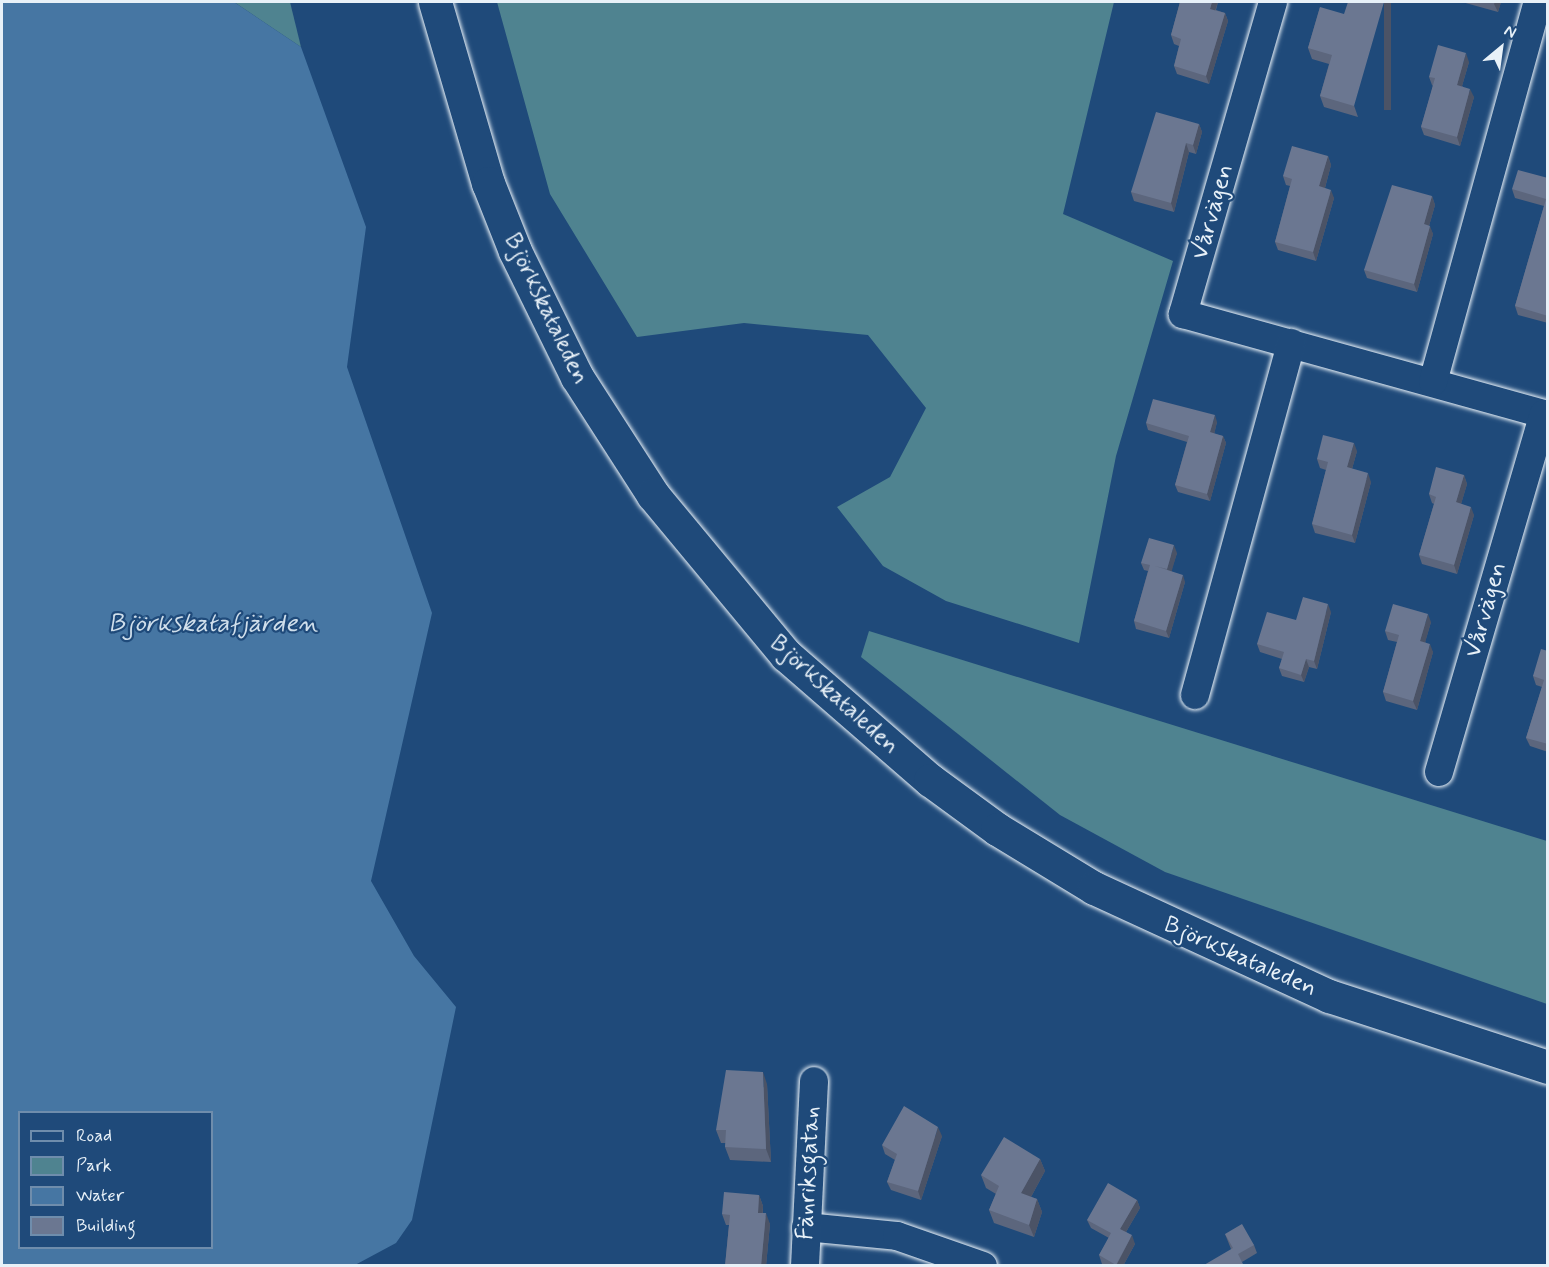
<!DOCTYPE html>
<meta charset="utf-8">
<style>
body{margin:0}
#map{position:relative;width:1549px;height:1267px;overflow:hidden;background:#1f4a7a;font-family:Mynerve,sans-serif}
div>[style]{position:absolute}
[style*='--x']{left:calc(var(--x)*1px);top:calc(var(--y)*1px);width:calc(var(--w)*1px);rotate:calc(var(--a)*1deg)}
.green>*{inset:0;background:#4f8390}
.water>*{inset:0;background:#4676a3}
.roads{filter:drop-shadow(0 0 2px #e8f1f8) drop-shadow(0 0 2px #e8f1f8)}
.street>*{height:28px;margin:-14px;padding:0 14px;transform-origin:14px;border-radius:14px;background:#1f4a7a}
.secondary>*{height:33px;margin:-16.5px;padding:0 16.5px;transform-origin:16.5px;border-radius:16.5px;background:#1f4a7a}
.wall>*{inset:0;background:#5c667d}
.shaded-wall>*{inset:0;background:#4b5366;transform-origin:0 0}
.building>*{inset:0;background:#6b7791}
span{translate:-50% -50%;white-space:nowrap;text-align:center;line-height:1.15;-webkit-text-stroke:4.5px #1f4a7a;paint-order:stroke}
.street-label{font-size:24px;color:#e8f1f8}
.water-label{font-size:26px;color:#d0dfeb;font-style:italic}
.frame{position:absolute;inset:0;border:3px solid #e8f1f8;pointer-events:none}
.legend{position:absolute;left:18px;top:1111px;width:195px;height:138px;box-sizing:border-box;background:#1f4a7a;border:2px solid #6f8dac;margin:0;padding:8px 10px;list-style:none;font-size:18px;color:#e8f1f8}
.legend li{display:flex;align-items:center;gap:12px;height:30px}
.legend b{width:30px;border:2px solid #6f8dac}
.north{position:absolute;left:1471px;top:18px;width:60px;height:60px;-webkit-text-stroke:4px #1f4a7a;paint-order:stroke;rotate:29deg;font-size:16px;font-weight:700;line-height:24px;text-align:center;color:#e8f1f8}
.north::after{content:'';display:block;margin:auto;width:21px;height:27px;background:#e8f1f8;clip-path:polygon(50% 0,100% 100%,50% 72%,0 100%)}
</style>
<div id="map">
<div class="green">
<i style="clip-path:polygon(234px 2px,290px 2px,301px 47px)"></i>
<i style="clip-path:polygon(497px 2px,1114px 2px,1063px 214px,1173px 261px,1116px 456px,1079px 643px,946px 601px,883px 566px,837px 507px,890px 477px,926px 408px,868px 335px,744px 323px,637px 337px,550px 194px)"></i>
<i style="clip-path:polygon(869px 631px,1547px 841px,1547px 1004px,1165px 872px,1060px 815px,861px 657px)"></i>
</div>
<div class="water">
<i style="clip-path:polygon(evenodd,2px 2px,234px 2px,301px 47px,366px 227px,347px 367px,432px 613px,371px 881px,414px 956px,456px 1007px,412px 1220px,396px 1243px,355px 1265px,2px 1265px,2px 2px,20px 1112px,212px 1112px,212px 1248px,20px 1248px,20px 1112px)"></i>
</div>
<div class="roads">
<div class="street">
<i style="--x:1273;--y:2;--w:325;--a:106.1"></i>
<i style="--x:1183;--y:314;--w:379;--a:15.5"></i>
<i style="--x:1433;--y:382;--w:394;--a:-74.6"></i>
<i style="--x:1195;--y:695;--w:365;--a:-74.7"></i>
<i style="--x:1439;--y:772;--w:373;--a:-73.7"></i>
<i style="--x:806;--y:1227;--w:91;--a:5.6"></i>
<i style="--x:897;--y:1236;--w:91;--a:19.2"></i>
<i style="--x:805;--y:1266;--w:185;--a:-87.2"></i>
</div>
<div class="secondary">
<i style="--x:435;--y:2;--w:189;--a:73.7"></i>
<i style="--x:488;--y:183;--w:73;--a:68.3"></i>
<i style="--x:515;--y:251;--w:140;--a:63.8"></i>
<i style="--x:577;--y:377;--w:140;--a:57.2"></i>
<i style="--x:653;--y:495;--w:208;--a:50.3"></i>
<i style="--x:786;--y:655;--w:191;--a:41"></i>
<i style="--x:930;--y:780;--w:83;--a:36.2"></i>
<i style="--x:997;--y:829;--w:114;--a:31.3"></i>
<i style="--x:1094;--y:888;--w:259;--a:24.7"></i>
<i style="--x:1329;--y:996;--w:230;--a:18"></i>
</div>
</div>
<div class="wall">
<i style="clip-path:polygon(1180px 2px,1218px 2px,1216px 10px,1225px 13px,1228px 21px,1209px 84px,1177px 74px,1174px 66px,1179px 46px,1174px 44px,1171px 35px)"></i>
<i style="clip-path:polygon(1462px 2px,1501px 2px,1498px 12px)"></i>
<i style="clip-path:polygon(1320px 7px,1358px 117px,1324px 107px,1320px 96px,1329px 64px,1312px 59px,1308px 48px)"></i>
<i style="clip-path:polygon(1469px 62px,1462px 86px,1474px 97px,1460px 146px,1424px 135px,1421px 127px,1433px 86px,1432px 85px,1429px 77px)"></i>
<i style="clip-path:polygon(1199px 124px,1202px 132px,1196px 154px,1189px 152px,1174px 212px,1134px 201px,1131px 192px)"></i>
<i style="clip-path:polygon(1328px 156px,1331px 165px,1325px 188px,1334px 198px,1316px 261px,1278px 250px,1275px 242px,1290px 186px,1286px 185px,1283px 176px)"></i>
<i style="clip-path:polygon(1548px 178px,1548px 323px,1518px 315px,1515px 306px,1544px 206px,1515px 198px,1512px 189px)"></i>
<i style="clip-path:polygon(1432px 196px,1435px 205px,1429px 226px,1433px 234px,1417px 292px,1367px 278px,1364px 270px)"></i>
<i style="clip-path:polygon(1217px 422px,1214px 434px,1223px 436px,1226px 443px,1210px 501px,1178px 492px,1175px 485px,1187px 442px,1148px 430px,1146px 423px)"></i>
<i style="clip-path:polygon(1357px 451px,1352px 469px,1371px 482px,1355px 543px,1315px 533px,1312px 524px,1326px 470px,1320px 468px,1317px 459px)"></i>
<i style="clip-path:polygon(1464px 475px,1467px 484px,1461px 504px,1474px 515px,1457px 574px,1422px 564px,1419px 555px,1434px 504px,1432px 503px,1429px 494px)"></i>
<i style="clip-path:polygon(1177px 553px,1171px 571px,1185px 582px,1169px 638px,1136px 629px,1134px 621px,1148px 571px,1144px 570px,1141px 563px)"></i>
<i style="clip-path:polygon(1331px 612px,1317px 669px,1309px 667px,1304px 682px,1282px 676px,1279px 668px,1282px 659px,1260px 652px,1257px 644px,1296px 620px)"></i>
<i style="clip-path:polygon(1431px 622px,1425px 642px,1433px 652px,1417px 710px,1386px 701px,1383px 692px,1397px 642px,1388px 640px,1385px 631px)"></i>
<i style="clip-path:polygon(1548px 651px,1548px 752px,1530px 746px,1526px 738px,1542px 687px,1536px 685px,1533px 676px)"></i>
<i style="clip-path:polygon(767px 1084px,771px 1162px,730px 1160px,725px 1147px,726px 1143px,721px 1143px,716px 1130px)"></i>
<i style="clip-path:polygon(942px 1136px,921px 1200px,891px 1190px,887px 1182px,895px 1160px,885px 1154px,882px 1145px)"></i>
<i style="clip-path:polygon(1040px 1159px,1045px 1171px,1031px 1197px,1037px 1199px,1042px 1212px,1034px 1237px,994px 1223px,989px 1210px,996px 1194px,986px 1188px,981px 1175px)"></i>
<i style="clip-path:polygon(759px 1195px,763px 1206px,763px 1213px,770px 1224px,766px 1266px,725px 1266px,729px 1225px,726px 1225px,722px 1214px)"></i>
<i style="clip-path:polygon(1137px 1200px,1140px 1208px,1126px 1232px,1135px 1244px,1123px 1266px,1105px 1266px,1102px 1264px,1099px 1255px,1109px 1238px,1091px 1228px,1087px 1220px)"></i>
<i style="clip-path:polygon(1225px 1234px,1254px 1245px,1257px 1253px,1242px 1262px,1231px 1249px)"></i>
</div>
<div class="shaded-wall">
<i style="clip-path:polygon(1212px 2px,1218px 2px,1213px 17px,1210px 9px)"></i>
<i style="left:1384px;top:2px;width:7px;height:108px"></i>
<i style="clip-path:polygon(1495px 2px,1501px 2px,1498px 12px,1494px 4px)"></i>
<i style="clip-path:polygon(1225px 13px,1228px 21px,1209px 84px,1206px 76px)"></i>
<i style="clip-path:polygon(1466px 53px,1469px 62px,1460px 93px,1457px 85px)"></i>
<i style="clip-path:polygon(1470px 89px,1474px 97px,1460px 146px,1457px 137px)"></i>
<i style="clip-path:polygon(1199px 124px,1202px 132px,1196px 154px,1193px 145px)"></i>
<i style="clip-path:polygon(1186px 143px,1189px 152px,1174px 212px,1171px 203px)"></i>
<i style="clip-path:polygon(1328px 156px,1331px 165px,1323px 195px,1319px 186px)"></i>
<i style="clip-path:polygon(1331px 190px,1334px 198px,1316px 261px,1313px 252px)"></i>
<i style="clip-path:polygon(1432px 196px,1435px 205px,1427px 233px,1424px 224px)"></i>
<i style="clip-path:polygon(1430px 226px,1433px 234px,1417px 292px,1414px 284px)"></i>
<i style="clip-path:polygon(1215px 415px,1217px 422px,1213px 439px,1210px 432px)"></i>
<i style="clip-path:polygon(1223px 436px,1226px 443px,1210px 501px,1207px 494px)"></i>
<i style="clip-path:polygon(1354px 443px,1357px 451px,1350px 476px,1347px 467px)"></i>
<i style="clip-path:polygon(1368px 473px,1371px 482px,1355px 543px,1352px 535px)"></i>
<i style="clip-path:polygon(1464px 475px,1467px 484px,1459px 511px,1456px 502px)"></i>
<i style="clip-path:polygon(1471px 507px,1474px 515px,1457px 574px,1454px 565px)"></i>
<i style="clip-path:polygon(1174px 545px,1177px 553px,1170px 577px,1167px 569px)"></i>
<i style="clip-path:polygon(1183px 575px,1185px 582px,1169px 638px,1166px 631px)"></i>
<i style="clip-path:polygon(1328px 604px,1331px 612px,1317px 669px,1314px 661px)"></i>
<i style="clip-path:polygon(1428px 614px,1431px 622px,1423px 650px,1420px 641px)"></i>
<i style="clip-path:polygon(1430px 644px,1433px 652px,1417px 710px,1413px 701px)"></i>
<i style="clip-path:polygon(1306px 659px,1309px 667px,1304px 682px,1301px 675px)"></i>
<i style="clip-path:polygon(763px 1072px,767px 1084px,771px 1162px,766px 1149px)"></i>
<i style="clip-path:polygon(938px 1127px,942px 1136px,921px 1200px,918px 1191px)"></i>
<i style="clip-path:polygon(1040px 1159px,1045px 1171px,1026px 1206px,1021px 1193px)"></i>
<i style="clip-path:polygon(759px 1195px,763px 1206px,762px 1224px,758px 1213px)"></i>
<i style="clip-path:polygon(1037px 1199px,1042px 1212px,1034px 1237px,1029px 1225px)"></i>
<i style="clip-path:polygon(1137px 1200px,1140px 1208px,1123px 1237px,1120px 1229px)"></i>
<i style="clip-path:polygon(766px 1213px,770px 1224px,766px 1266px,761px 1266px)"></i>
<i style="clip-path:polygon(1132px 1235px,1135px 1244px,1123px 1266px,1116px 1266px)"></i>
</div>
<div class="building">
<i style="clip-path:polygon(1180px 2px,1212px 2px,1210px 9px,1225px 13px,1206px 76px,1174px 66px,1181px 39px,1171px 35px)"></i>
<i style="clip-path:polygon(1348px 2px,1384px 2px,1354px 106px,1320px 96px,1332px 55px,1308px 48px,1320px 7px,1344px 14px)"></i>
<i style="clip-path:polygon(1438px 45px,1466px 53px,1457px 85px,1470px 89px,1457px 137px,1421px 127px,1435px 78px,1429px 77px)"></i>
<i style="clip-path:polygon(1156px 112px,1199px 124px,1193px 145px,1186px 143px,1171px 203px,1131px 192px)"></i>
<i style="clip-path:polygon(1292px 146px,1328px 156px,1319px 186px,1331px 190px,1313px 252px,1275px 242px,1292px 179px,1283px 176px)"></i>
<i style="clip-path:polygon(1518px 170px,1548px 178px,1548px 316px,1515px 306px,1546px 199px,1512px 189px)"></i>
<i style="clip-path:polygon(1392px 185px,1432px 196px,1424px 224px,1430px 226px,1414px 284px,1364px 270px)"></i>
<i style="clip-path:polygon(1153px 399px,1215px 415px,1210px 432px,1223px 436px,1207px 494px,1175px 485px,1189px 436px,1146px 423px)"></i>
<i style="clip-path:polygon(1323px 435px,1354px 443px,1347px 467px,1368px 473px,1352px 535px,1312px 524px,1328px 462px,1317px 459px)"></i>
<i style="clip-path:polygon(1436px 467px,1464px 475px,1456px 502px,1471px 507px,1454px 565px,1419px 555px,1436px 497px,1429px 494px)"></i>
<i style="clip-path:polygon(1149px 538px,1174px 545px,1167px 569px,1155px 566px,1183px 575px,1166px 631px,1134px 621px,1150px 565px,1141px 563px)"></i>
<i style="clip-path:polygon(1303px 597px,1328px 604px,1314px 661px,1306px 659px,1301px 675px,1279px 668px,1284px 652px,1257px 644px,1267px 612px,1296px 620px)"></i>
<i style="clip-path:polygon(1393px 604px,1428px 614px,1420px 641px,1430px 644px,1413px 701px,1383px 692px,1399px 635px,1385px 631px)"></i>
<i style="clip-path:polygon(1541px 649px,1548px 651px,1548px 744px,1526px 738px,1544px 680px,1533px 676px)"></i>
<i style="clip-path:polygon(726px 1070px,763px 1072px,766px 1149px,725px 1147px,726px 1130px,716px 1130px)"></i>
<i style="clip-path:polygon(904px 1106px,938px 1127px,918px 1191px,887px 1182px,897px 1154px,882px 1145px)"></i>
<i style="clip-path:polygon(1004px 1137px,1040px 1159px,1021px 1193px,1037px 1199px,1029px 1225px,989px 1210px,999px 1186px,981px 1175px)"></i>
<i style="clip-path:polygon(1108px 1183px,1137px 1200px,1120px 1229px,1132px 1235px,1116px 1265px,1099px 1255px,1111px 1233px,1087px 1220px)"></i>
<i style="clip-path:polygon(724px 1192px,759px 1195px,758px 1213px,766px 1213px,761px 1266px,725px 1266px,730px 1215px,722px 1214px)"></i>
<i style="clip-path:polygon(1242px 1224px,1254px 1245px,1238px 1254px,1244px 1266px,1204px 1266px,1204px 1265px,1233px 1248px,1225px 1234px)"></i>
</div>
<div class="street-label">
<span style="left:1213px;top:212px;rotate:-74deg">Vårvägen</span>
<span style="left:546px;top:309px;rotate:64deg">Björkskataleden</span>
<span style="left:1486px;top:610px;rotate:-74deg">Vårvägen</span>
<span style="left:834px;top:695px;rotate:42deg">Björkskataleden</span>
<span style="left:1240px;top:957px;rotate:24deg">Björkskataleden</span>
<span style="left:809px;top:1173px;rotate:-87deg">Fänriksgatan</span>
</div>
<div class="water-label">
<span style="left:213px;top:625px">Björkskatafjärden</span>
</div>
<div class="frame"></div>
<ul class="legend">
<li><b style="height:8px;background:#1f4a7a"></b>Road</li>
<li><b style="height:16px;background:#4f8390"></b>Park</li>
<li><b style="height:16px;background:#4676a3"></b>Water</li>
<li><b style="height:16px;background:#6b7791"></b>Building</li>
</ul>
<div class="north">N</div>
</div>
